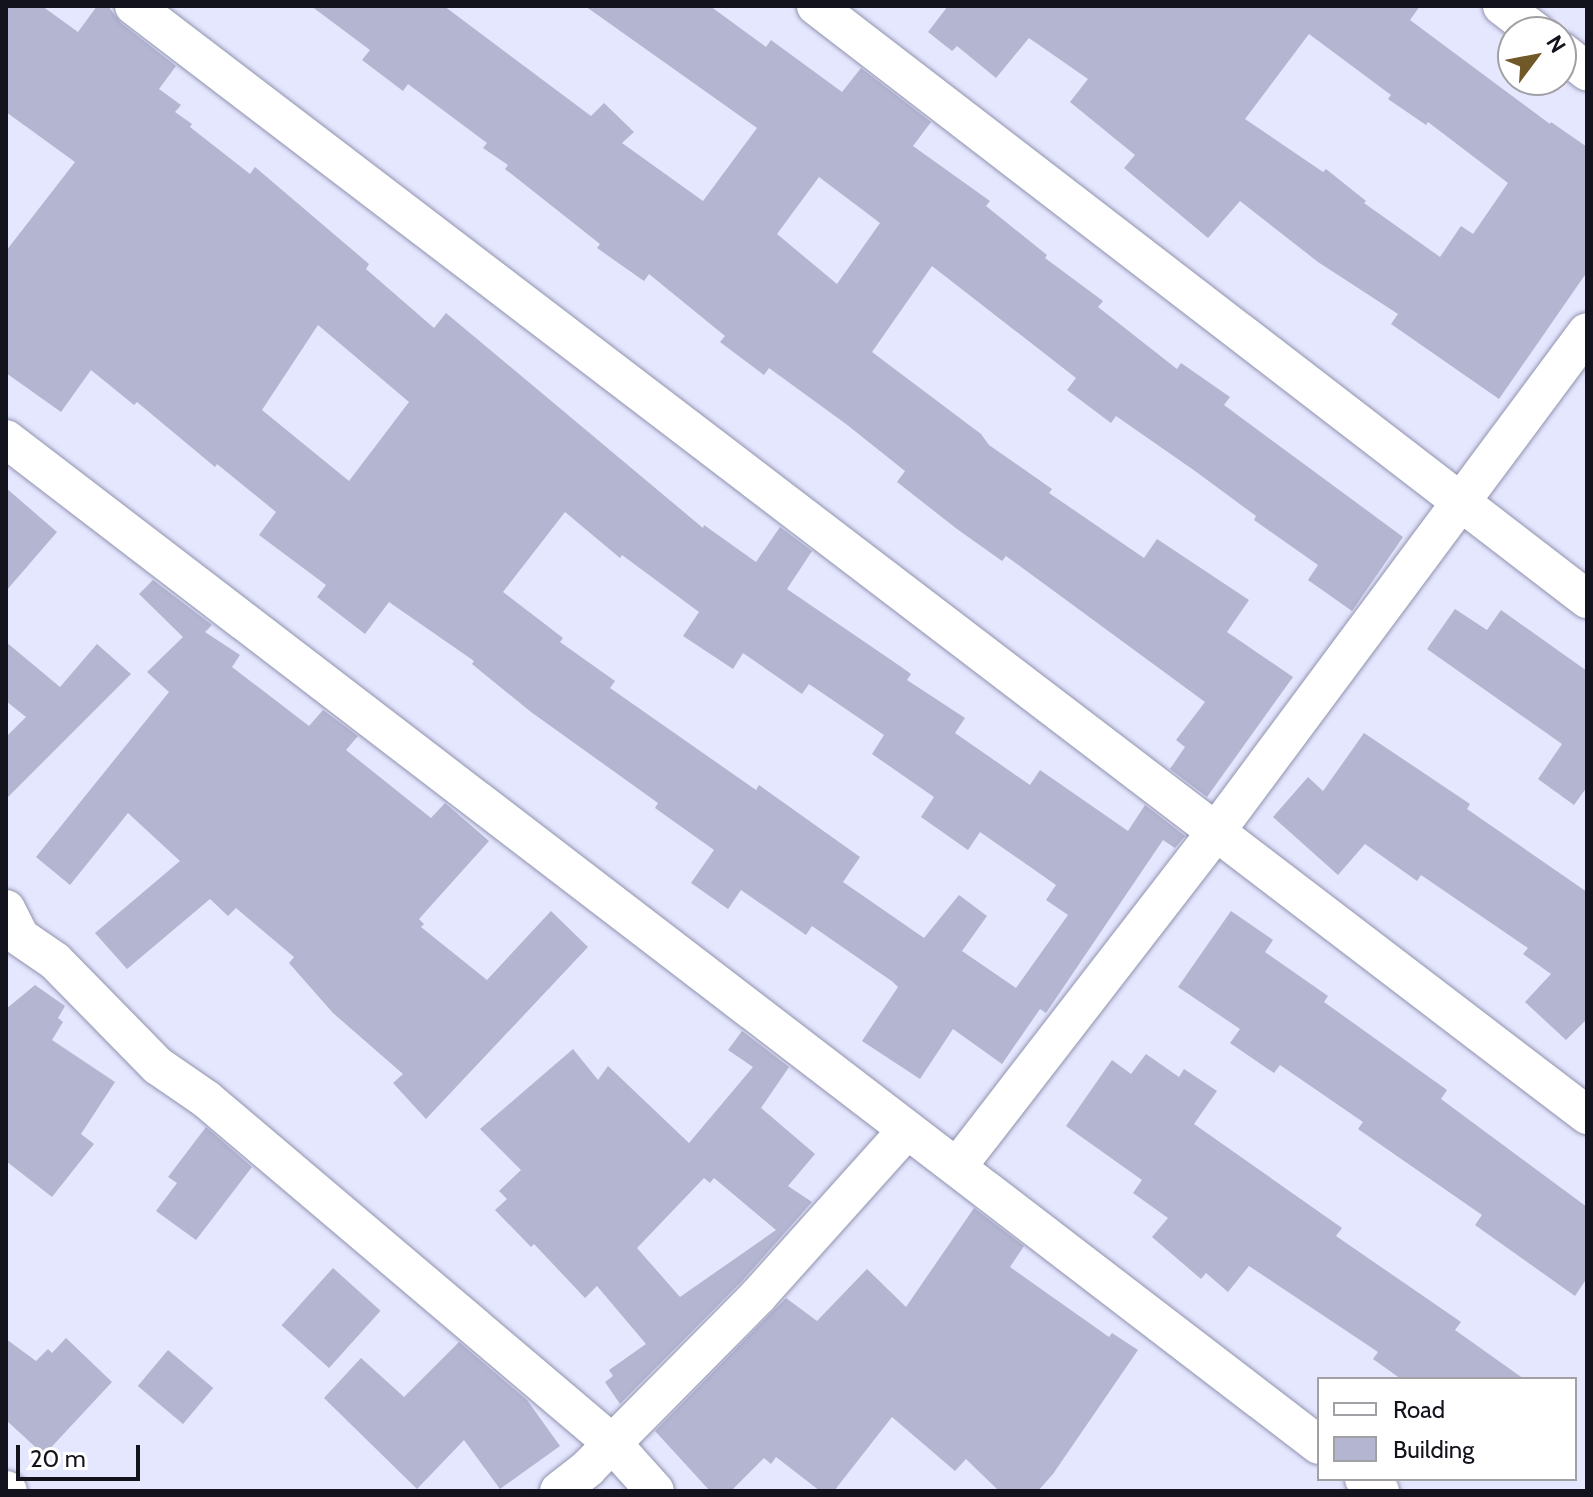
<!DOCTYPE html>
<style>
body{margin:0}
#map{position:relative;width:1593px;height:1497px;overflow:hidden;background:#e5e7ff;font-family:Cabin,sans-serif}
div>[style]{position:absolute}
[style*='--x']{left:calc(var(--x)*1px);top:calc(var(--y)*1px);width:calc(var(--w)*1px);rotate:calc(var(--a)*1deg)}
.building>*{inset:0;background:#b3b5d1;transform-origin:0 0}
.roads{filter:drop-shadow(0 0 2px #9193ae) drop-shadow(0 0 2px #9193ae)}
.street>*{height:38px;margin:-19px;padding:0 19px;transform-origin:19px;border-radius:19px;background:#fff}
span{translate:-50% -50%;white-space:nowrap;text-align:center;line-height:1.15;-webkit-text-stroke:7px #fff;paint-order:stroke}
.frame{position:absolute;inset:0;border:8px solid #13131d;pointer-events:none}
.legend{position:absolute;left:1317px;top:1377px;width:260px;height:104px;box-sizing:border-box;background:#fff;border:2px solid #a1a1a5;margin:0;padding:10px 14px;list-style:none;font-size:24px;color:#13131d}
.legend li{display:flex;align-items:center;gap:16px;height:40px}
.legend b{width:40px;border:2px solid #a1a1a5}
.north{position:absolute;left:1497px;top:16px;width:80px;height:80px;box-sizing:border-box;background:#fff;border:2px solid #a1a1a5;border-radius:50%;rotate:58deg;font-size:22px;font-weight:700;line-height:32px;text-align:center;color:#13131d}
.north::after{content:'';display:block;margin:auto;width:28px;height:36px;background:#705829;clip-path:polygon(50% 0,100% 100%,50% 72%,0 100%)}
.scale{position:absolute;left:16px;top:1445px;width:124px;height:36px;box-sizing:border-box;border:4px solid #13131d;border-top:0;padding-left:10px;font-size:24px;line-height:28px;white-space:nowrap;color:#13131d;-webkit-text-stroke:6px #fff;paint-order:stroke}
</style>
<div id="map">
<div class="building">
<i style="clip-path:polygon(evenodd,6px 6px,42px 6px,78px 32px,97px 6px,108px 6px,121px 23px,176px 66px,159px 89px,181px 105px,175px 112px,192px 124px,190px 127px,250px 174px,255px 167px,369px 264px,366px 269px,434px 328px,446px 313px,703px 528px,704px 525px,756px 562px,780px 527px,812px 551px,787px 589px,897px 664px,911px 674px,907px 680px,965px 718px,955px 733px,1030px 785px,1040px 770px,1128px 831px,1145px 805px,1185px 836px,1175px 848px,1163px 840px,1046px 1013px,1040px 1009px,1002px 1064px,953px 1029px,920px 1079px,862px 1041px,898px 987px,893px 982px,812px 926px,806px 935px,741px 890px,728px 909px,691px 883px,714px 850px,655px 808px,658px 803px,531px 712px,472px 664px,474px 661px,389px 602px,365px 634px,317px 597px,326px 585px,259px 535px,276px 512px,217px 464px,215px 467px,137px 402px,134px 405px,91px 370px,61px 412px,6px 373px,6px 251px,75px 162px,6px 112px,6px 6px,318px 325px,409px 402px,349px 481px,262px 410px,318px 325px,6px 6px,565px 512px,620px 558px,622px 555px,699px 612px,683px 636px,733px 669px,743px 653px,802px 694px,809px 684px,884px 735px,872px 754px,934px 797px,921px 817px,968px 850px,980px 832px,1056px 885px,1046px 900px,1068px 915px,1016px 988px,962px 951px,987px 916px,959px 895px,924px 938px,843px 882px,860px 857px,759px 785px,756px 790px,610px 688px,615px 681px,560px 642px,563px 638px,503px 592px,565px 512px)"></i>
<i style="clip-path:polygon(evenodd,311px 6px,444px 6px,591px 116px,604px 103px,634px 132px,622px 143px,703px 201px,757px 128px,585px 6px,710px 6px,766px 47px,771px 40px,842px 92px,861px 68px,931px 122px,913px 146px,990px 201px,986px 206px,1047px 255px,1045px 258px,1103px 301px,1098px 307px,1177px 369px,1181px 363px,1230px 397px,1224px 405px,1403px 537px,1352px 611px,1308px 580px,1318px 565px,1254px 520px,1256px 516px,1195px 471px,1116px 416px,1111px 423px,1067px 390px,1076px 378px,932px 266px,872px 352px,981px 434px,989px 445px,1052px 489px,1049px 493px,1144px 558px,1157px 539px,1249px 600px,1227px 632px,1293px 677px,1207px 797px,1170px 769px,1185px 747px,1176px 740px,1205px 702px,1006px 556px,1002px 561px,957px 529px,897px 482px,905px 471px,846px 424px,769px 368px,764px 375px,720px 342px,725px 336px,649px 274px,644px 281px,597px 248px,600px 244px,505px 169px,508px 165px,483px 148px,487px 143px,408px 84px,403px 91px,362px 60px,370px 50px,311px 6px,819px 177px,880px 223px,837px 284px,777px 234px,819px 177px)"></i>
<i style="clip-path:polygon(evenodd,948px 6px,1420px 6px,1410px 20px,1550px 124px,1551px 122px,1587px 147px,1587px 272px,1499px 399px,1391px 324px,1398px 314px,1318px 262px,1240px 201px,1208px 238px,1124px 168px,1135px 155px,1070px 102px,1088px 79px,1029px 38px,996px 78px,957px 46px,952px 51px,928px 32px,948px 6px,1309px 34px,1391px 95px,1388px 99px,1426px 125px,1428px 122px,1508px 183px,1473px 234px,1461px 226px,1440px 257px,1364px 203px,1366px 201px,1326px 169px,1323px 172px,1245px 119px,1309px 34px)"></i>
<i style="clip-path:polygon(6px 488px,57px 532px,6px 591px)"></i>
<i style="clip-path:polygon(153px 580px,212px 625px,205px 632px,240px 655px,232px 667px,309px 726px,323px 710px,358px 736px,346px 750px,431px 818px,445px 803px,489px 841px,419px 919px,424px 924px,421px 927px,487px 980px,551px 911px,588px 947px,426px 1119px,393px 1083px,403px 1074px,333px 1013px,289px 963px,294px 957px,236px 908px,228px 916px,210px 899px,127px 969px,95px 933px,180px 861px,128px 813px,70px 885px,36px 857px,169px 692px,147px 672px,183px 637px,139px 594px)"></i>
<i style="clip-path:polygon(1455px 609px,1487px 630px,1501px 610px,1587px 671px,1587px 787px,1574px 805px,1538px 779px,1562px 744px,1427px 649px)"></i>
<i style="clip-path:polygon(6px 642px,60px 687px,97px 644px,131px 674px,6px 799px,6px 737px,26px 717px,6px 701px)"></i>
<i style="clip-path:polygon(1364px 733px,1470px 804px,1467px 809px,1587px 892px,1587px 1019px,1566px 1040px,1525px 1002px,1551px 974px,1523px 954px,1528px 948px,1421px 875px,1417px 881px,1365px 844px,1338px 875px,1273px 817px,1308px 777px,1323px 791px)"></i>
<i style="clip-path:polygon(1231px 911px,1273px 940px,1265px 952px,1328px 996px,1324px 1002px,1447px 1090px,1441px 1099px,1587px 1207px,1587px 1278px,1575px 1296px,1475px 1225px,1482px 1215px,1358px 1129px,1363px 1122px,1280px 1065px,1274px 1073px,1230px 1043px,1240px 1029px,1178px 987px)"></i>
<i style="clip-path:polygon(35px 985px,65px 1006px,58px 1018px,63px 1022px,52px 1040px,115px 1082px,81px 1134px,94px 1144px,52px 1197px,6px 1161px,6px 1009px)"></i>
<i style="clip-path:polygon(evenodd,742px 1031px,789px 1067px,761px 1108px,815px 1154px,788px 1186px,812px 1202px,742px 1281px,620px 1404px,605px 1382px,613px 1376px,609px 1370px,646px 1344px,597px 1286px,585px 1298px,534px 1244px,531px 1247px,495px 1210px,507px 1199px,499px 1191px,521px 1170px,480px 1129px,573px 1049px,598px 1080px,608px 1066px,689px 1143px,753px 1067px,728px 1050px,742px 1031px,704px 1178px,710px 1183px,714px 1178px,776px 1230px,680px 1297px,637px 1248px,704px 1178px)"></i>
<i style="clip-path:polygon(1146px 1054px,1179px 1077px,1184px 1069px,1217px 1091px,1194px 1124px,1342px 1228px,1336px 1236px,1461px 1322px,1455px 1330px,1524px 1379px,1401px 1379px,1373px 1359px,1378px 1352px,1249px 1266px,1228px 1292px,1206px 1273px,1201px 1279px,1152px 1237px,1168px 1218px,1133px 1193px,1142px 1180px,1066px 1126px,1112px 1060px,1131px 1074px)"></i>
<i style="clip-path:polygon(206px 1127px,252px 1167px,196px 1240px,156px 1211px,177px 1183px,168px 1177px)"></i>
<i style="clip-path:polygon(974px 1208px,1024px 1246px,1010px 1267px,1109px 1337px,1112px 1333px,1138px 1350px,1053px 1474px,1038px 1491px,999px 1491px,966px 1459px,955px 1471px,892px 1417px,834px 1491px,820px 1491px,776px 1457px,771px 1464px,764px 1458px,731px 1491px,710px 1491px,655px 1431px,786px 1298px,817px 1321px,867px 1269px,906px 1307px)"></i>
<i style="left:333px;top:1268px;width:64px;height:77px;rotate:42deg"></i>
<i style="clip-path:polygon(66px 1338px,112px 1382px,44px 1455px,6px 1420px,6px 1339px,36px 1361px,48px 1349px,52px 1353px)"></i>
<i style="clip-path:polygon(459px 1342px,527px 1400px,560px 1446px,500px 1489px,464px 1440px,417px 1489px,324px 1398px,361px 1358px,404px 1397px)"></i>
<i style="left:168px;top:1350px;width:59px;height:47px;rotate:40deg"></i>
</div>
<div class="roads">
<div class="street">
<i style="--x:134;--y:6;--w:1828;--a:37.35"></i>
<i style="--x:816;--y:6;--w:973;--a:37.57"></i>
<i style="--x:1502;--y:6;--w:43;--a:37.4"></i>
<i style="--x:1561;--y:51;--w:33;--a:38"></i>
<i style="--x:6;--y:439;--w:1654;--a:37.46"></i>
<i style="--x:6;--y:909;--w:31;--a:63"></i>
<i style="--x:20;--y:937;--w:42;--a:34.4"></i>
<i style="--x:55;--y:961;--w:147;--a:45.6"></i>
<i style="--x:158;--y:1066;--w:58;--a:34.5"></i>
<i style="--x:206;--y:1099;--w:532;--a:40.27"></i>
<i style="--x:612;--y:1443;--w:64;--a:48.1"></i>
<i style="--x:957;--y:1167;--w:426;--a:-52.3"></i>
<i style="--x:1217;--y:830;--w:620;--a:-53.39"></i>
<i style="--x:1364;--y:1479;--w:20;--a:37"></i>
<i style="--x:6;--y:1490;--w:2;--a:27"></i>
<i style="--x:559;--y:1491;--w:37;--a:-38"></i>
<i style="--x:588;--y:1468;--w:242;--a:-45.3"></i>
<i style="--x:758;--y:1296;--w:223;--a:-48.1"></i>
</div>
</div>
<div class="frame"></div>
<ul class="legend">
<li><b style="height:10px;background:#fff"></b>Road</li>
<li><b style="height:22px;background:#b3b5d1"></b>Building</li>
</ul>
<div class="north">N</div>
<div class="scale">20 m</div>
</div>
